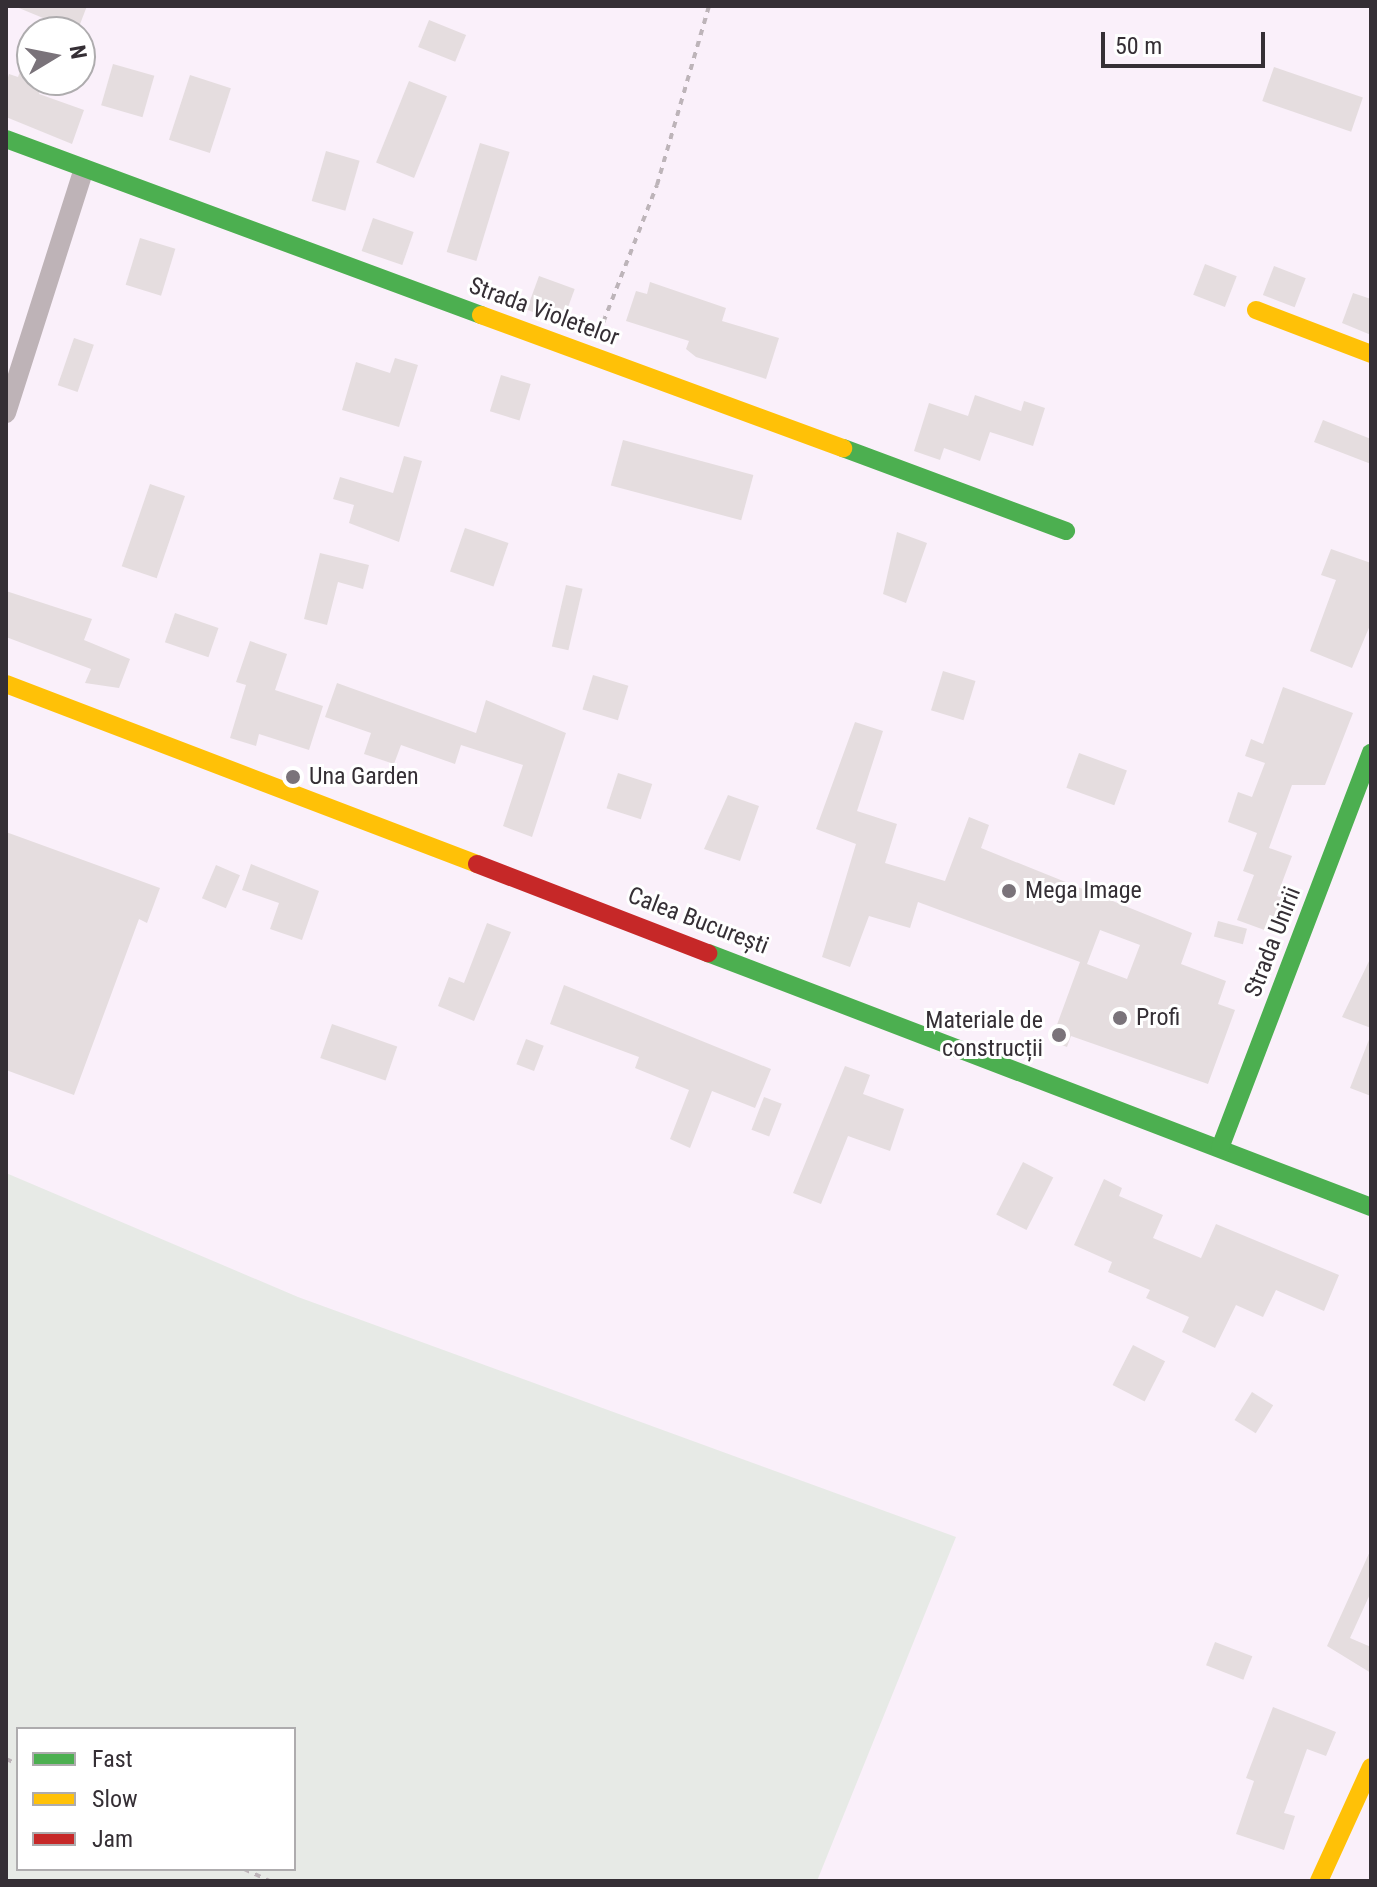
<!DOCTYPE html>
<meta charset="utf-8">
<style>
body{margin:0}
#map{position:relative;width:1377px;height:1887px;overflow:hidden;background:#faf0fa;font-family:"Roboto Condensed",sans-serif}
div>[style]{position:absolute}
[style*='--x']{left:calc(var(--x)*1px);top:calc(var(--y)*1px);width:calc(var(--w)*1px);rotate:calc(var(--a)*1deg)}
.green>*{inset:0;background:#e7eae6}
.building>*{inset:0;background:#e5dddf;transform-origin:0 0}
.path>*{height:4px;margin-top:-2px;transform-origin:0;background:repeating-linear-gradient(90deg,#bdb4b9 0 6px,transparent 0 12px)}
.street>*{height:20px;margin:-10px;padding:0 10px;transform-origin:10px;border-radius:10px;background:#beb3b7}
.fast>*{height:18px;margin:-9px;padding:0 9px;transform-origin:9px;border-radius:9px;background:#4caf50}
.slow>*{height:18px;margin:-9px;padding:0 9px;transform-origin:9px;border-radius:9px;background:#ffc107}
.jam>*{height:18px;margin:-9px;padding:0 9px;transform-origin:9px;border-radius:9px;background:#c62828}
.dots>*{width:22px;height:22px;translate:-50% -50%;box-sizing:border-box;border:4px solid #fff;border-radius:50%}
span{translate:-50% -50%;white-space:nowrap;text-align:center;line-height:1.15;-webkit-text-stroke:6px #fff;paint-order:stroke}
.street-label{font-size:24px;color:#352f35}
.poi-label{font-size:24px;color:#352f35}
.left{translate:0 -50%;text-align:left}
.right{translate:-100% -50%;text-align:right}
.frame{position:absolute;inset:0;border:8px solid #352f35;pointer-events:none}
.legend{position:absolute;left:16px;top:1727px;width:280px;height:144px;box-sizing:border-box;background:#fff;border:2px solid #aeacae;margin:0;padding:10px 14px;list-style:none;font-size:24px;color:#352f35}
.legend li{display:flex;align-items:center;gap:16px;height:40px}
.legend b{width:40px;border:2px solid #aeacae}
.north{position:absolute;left:16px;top:16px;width:80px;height:80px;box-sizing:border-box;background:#fff;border:2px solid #aeacae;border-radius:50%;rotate:80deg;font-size:22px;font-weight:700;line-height:32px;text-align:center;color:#352f35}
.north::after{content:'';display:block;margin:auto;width:28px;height:36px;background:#7a737a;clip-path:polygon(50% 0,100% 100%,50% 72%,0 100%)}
.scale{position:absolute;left:1101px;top:32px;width:164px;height:36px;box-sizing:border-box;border:4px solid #352f35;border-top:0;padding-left:10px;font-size:24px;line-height:28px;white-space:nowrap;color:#352f35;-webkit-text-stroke:6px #fff;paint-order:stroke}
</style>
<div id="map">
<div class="green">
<i style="clip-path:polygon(evenodd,6px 1173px,298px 1297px,956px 1537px,817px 1881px,6px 1881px,6px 1173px,18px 1729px,294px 1729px,294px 1869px,18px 1869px,18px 1729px)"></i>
</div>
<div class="building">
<i style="clip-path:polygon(14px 6px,87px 6px,77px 32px)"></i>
<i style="left:429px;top:20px;width:40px;height:29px;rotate:22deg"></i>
<i style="clip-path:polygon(29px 46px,32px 80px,43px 80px,39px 94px,84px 110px,72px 144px,6px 117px,6px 84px,9px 74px,18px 77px)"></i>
<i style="left:113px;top:64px;width:43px;height:43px;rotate:16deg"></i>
<i style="left:1274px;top:67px;width:94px;height:36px;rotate:19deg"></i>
<i style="left:190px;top:75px;width:43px;height:68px;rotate:18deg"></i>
<i style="left:409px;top:81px;width:41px;height:88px;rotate:22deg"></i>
<i style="left:480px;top:143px;width:31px;height:114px;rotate:17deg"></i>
<i style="left:326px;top:151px;width:35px;height:52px;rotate:16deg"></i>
<i style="left:373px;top:218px;width:43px;height:35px;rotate:19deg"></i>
<i style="left:140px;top:238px;width:37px;height:49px;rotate:17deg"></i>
<i style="left:1205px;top:264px;width:34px;height:33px;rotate:21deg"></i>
<i style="left:1274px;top:266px;width:34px;height:31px;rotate:21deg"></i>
<i style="left:539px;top:276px;width:38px;height:36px;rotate:20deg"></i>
<i style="clip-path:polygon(650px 282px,726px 308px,722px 321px,779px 338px,766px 379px,696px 357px,686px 349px,689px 341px,626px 321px,636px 291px,647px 294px)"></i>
<i style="clip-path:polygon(1353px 293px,1371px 299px,1371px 335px,1342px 323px)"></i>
<i style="left:74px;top:338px;width:21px;height:50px;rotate:19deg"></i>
<i style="clip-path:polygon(395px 358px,418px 365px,399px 427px,342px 410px,356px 362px,390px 373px)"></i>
<i style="left:501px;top:375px;width:31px;height:38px;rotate:17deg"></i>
<i style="clip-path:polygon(975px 395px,1021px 411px,1024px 401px,1045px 408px,1033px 446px,990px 432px,980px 461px,944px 448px,940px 460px,914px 451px,929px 403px,968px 416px)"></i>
<i style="clip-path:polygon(1323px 420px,1371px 439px,1371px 464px,1314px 442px)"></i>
<i style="left:623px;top:440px;width:135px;height:47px;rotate:15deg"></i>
<i style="clip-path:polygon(404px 456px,422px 461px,399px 542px,349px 523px,354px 505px,333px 499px,340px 477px,393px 493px)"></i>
<i style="left:150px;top:484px;width:37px;height:87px;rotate:19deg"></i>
<i style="left:465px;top:528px;width:46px;height:46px;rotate:19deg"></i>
<i style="clip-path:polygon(897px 532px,927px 543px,906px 603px,883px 594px)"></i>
<i style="clip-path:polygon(1331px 549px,1371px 563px,1371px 623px,1352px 668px,1310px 651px,1336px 580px,1321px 575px)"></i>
<i style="clip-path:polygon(320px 553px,369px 565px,363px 589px,338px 582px,327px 625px,304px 619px)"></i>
<i style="left:566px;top:585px;width:17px;height:63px;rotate:13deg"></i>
<i style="clip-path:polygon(6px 591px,92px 619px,84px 640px,130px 659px,119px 688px,85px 683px,91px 669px,6px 637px)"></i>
<i style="left:175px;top:613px;width:46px;height:31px;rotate:19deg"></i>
<i style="clip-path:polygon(250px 641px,287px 654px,275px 690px,323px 706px,309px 750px,259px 734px,256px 746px,230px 738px,246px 685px,236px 682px)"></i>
<i style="left:943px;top:671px;width:34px;height:41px;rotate:17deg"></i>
<i style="left:593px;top:675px;width:37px;height:36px;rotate:17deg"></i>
<i style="clip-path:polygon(337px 683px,476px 733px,486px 700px,566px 733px,532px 837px,503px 826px,523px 765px,461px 745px,455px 764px,401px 745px,394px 764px,364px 754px,371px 733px,325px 717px)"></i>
<i style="clip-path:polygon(1283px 687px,1353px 713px,1325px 785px,1292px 785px,1269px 848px,1292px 856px,1277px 896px,1291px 901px,1278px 935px,1237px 920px,1254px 875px,1243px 871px,1257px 833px,1228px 822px,1238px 792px,1252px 797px,1265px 763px,1245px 756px,1251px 739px,1263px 744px)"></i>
<i style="clip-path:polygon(evenodd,855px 722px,883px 731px,857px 811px,897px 824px,885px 863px,945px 881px,969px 817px,989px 825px,981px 848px,1192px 933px,1181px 964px,1226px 981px,1218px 1004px,1235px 1010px,1208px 1084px,1071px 1036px,1067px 1047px,1051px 1041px,1080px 962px,918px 902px,910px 928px,869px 916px,850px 967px,822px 957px,856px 844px,816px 829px,855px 722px,1100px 930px,1140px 945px,1127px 979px,1087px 964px,1100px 930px)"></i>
<i style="left:1079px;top:753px;width:51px;height:37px;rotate:20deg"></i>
<i style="left:618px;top:773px;width:36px;height:37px;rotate:18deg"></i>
<i style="clip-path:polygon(728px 795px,759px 806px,740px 861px,704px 849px)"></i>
<i style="clip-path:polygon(6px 832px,160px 888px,147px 923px,139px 919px,74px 1095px,6px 1070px)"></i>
<i style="clip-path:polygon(251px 864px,319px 891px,302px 940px,270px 929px,279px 903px,242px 890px)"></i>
<i style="left:216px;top:865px;width:26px;height:36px;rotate:23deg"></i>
<i style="left:1218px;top:921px;width:30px;height:16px;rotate:15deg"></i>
<i style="clip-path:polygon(487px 923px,511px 932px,474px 1021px,438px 1006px,449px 977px,464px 983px)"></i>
<i style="clip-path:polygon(1371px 957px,1371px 1028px,1342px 1017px)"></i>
<i style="clip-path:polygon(564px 985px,771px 1069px,755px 1108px,712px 1091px,690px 1148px,670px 1139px,689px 1090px,635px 1068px,639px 1057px,550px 1024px)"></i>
<i style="left:332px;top:1024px;width:69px;height:36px;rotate:19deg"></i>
<i style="clip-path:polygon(1370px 1037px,1371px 1037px,1371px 1096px,1350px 1088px)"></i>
<i style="left:526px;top:1039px;width:19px;height:27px;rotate:21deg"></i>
<i style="clip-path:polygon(845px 1066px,870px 1075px,863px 1094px,904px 1109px,890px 1151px,848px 1136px,821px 1204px,793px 1193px)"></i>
<i style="left:764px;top:1097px;width:19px;height:35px;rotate:21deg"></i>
<i style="left:1023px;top:1162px;width:34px;height:59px;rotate:27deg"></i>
<i style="clip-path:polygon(1104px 1179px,1122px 1188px,1119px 1196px,1163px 1215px,1153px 1238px,1201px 1258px,1216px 1224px,1339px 1275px,1324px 1311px,1276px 1290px,1263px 1317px,1236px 1305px,1215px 1348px,1182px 1332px,1189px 1317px,1146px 1298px,1150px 1290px,1108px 1272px,1112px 1262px,1074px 1245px)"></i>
<i style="left:1133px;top:1345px;width:36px;height:45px;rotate:27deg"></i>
<i style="left:1252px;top:1392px;width:25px;height:33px;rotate:32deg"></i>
<i style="clip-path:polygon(1371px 1549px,1371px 1592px,1350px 1638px,1371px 1647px,1371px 1673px,1327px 1646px)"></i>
<i style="left:1215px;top:1642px;width:40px;height:25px;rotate:21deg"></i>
<i style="clip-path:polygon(1273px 1707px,1336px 1732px,1326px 1756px,1307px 1749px,1284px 1813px,1295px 1816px,1284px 1850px,1236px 1834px,1254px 1781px,1246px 1778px)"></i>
</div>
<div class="path">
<i style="--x:599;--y:333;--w:159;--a:-68.6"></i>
<i style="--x:657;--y:185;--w:186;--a:-73.8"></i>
<i style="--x:6;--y:1759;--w:13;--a:23"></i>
<i style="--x:244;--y:1869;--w:29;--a:25"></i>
</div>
<div class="street">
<i style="--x:6;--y:413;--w:256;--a:-72.3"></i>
</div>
<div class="fast">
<i style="--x:6;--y:139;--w:507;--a:20.33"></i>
<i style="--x:843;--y:448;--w:238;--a:20.4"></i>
<i style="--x:708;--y:953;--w:710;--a:20.96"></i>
<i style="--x:1220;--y:1148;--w:423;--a:-69.1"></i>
</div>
<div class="slow">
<i style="--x:1256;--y:310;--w:123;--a:20.9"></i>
<i style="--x:481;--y:315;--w:386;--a:20.2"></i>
<i style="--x:6;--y:684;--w:504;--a:20.92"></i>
<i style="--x:1319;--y:1881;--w:125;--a:-65.5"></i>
</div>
<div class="jam">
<i style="--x:477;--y:864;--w:248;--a:21.1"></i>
</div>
<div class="dots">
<i style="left:293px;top:777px;background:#7a737a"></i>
<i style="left:1009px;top:891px;background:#7a737a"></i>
<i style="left:1120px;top:1018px;background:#7a737a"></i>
<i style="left:1059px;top:1035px;background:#7a737a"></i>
</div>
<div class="street-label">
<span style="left:544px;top:312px;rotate:20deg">Strada Violetelor</span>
<span style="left:698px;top:921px;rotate:21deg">Calea București</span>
<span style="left:1273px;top:942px;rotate:-69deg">Strada Unirii</span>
</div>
<div class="poi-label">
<span class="left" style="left:309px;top:777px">Una Garden</span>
<span class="left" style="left:1025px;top:891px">Mega Image</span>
<span class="left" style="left:1136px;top:1018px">Profi</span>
<span class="right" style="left:1043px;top:1035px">Materiale de<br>construcții</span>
</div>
<div class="frame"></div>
<ul class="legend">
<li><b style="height:10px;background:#4caf50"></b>Fast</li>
<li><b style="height:10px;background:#ffc107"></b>Slow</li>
<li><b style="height:10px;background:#c62828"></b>Jam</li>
</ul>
<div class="north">N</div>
<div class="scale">50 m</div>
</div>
